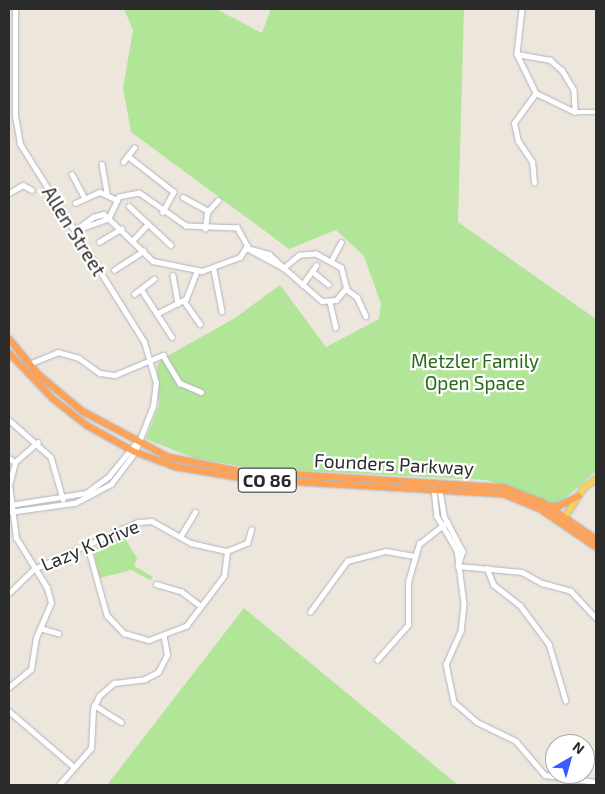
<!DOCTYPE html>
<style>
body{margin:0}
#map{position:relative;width:605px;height:794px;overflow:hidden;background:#ede6dd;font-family:"Exo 2",sans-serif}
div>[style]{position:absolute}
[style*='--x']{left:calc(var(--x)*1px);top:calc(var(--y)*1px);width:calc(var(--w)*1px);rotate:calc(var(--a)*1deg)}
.green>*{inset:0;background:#b1e598}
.roads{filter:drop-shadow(0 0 1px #b1b3bf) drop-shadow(0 0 1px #b1b3bf)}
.minor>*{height:4.5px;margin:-2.25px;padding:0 2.25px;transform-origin:2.25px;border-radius:2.25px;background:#fff}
.major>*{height:5.5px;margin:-2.75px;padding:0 2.75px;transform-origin:2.75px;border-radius:2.75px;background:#f3d35c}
.highway>*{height:6px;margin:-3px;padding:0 3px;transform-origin:3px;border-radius:3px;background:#ffa256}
span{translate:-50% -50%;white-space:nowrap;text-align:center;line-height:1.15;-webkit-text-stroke:4.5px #fff;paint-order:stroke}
.shield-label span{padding:1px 4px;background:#fff;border:1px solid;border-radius:4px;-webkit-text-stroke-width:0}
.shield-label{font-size:18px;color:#2b2b2b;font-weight:700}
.street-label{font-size:19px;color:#2b2b2b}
.park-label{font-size:19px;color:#286a19}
.frame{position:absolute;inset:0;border:10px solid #2b2b2b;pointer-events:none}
.north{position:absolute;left:545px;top:734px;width:50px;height:50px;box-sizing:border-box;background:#fff;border:1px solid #aaa;border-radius:50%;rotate:38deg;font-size:14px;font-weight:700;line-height:20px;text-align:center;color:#2b2b2b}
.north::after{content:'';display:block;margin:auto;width:18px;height:22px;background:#3a5bfd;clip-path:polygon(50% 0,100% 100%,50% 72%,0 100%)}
</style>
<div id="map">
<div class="green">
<i style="clip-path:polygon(124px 9px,216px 9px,262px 33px,271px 9px,464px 9px,458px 222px,596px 319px,596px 471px,561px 502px,550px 503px,487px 480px,251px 468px,194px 458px,146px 439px,159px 405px,157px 366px,162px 359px,235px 318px,280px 285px,326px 347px,379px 319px,381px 304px,364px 256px,336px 230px,289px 249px,131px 132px,123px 88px,133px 30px)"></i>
<i style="clip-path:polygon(123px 535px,137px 558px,134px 566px,153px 577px,150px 580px,131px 570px,100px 578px,93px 550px)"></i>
<i style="clip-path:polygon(244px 608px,458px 785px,107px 785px)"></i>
</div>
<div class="roads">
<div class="minor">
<i style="--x:522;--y:9;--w:45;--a:96.3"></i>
<i style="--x:517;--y:54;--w:43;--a:64"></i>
<i style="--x:536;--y:93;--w:43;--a:26"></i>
<i style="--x:575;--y:112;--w:21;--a:0"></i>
<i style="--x:517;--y:54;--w:34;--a:10"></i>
<i style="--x:550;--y:60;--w:16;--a:40"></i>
<i style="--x:562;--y:70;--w:23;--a:59"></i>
<i style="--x:574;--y:90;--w:22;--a:87"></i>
<i style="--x:128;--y:156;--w:58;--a:38"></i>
<i style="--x:174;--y:192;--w:23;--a:119"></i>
<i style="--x:123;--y:162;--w:18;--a:-52"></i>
<i style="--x:102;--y:164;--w:29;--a:80"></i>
<i style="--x:72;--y:174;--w:27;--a:62"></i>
<i style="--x:534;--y:183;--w:21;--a:-95"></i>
<i style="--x:532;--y:162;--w:25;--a:-124"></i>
<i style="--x:518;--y:141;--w:18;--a:-103"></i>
<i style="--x:514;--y:123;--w:37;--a:-54"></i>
<i style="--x:9;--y:193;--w:16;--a:-30"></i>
<i style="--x:23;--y:185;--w:10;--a:29"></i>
<i style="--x:183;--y:197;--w:29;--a:29"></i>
<i style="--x:75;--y:203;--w:27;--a:-24"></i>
<i style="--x:100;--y:192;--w:19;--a:25"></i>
<i style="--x:129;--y:206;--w:57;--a:42.9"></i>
<i style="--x:205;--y:229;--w:17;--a:-83"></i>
<i style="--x:207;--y:212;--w:16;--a:-47"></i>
<i style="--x:74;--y:231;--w:24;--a:-36"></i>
<i style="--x:93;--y:217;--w:11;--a:-15"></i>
<i style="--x:104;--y:214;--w:68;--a:43.8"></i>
<i style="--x:153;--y:261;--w:50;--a:11.5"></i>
<i style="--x:202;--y:271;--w:40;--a:-20.2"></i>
<i style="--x:240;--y:257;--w:13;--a:-58"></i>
<i style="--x:247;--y:246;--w:21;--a:-119"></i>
<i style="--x:237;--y:228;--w:51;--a:-177.8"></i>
<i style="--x:186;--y:226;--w:57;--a:-144.9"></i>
<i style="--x:139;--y:193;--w:20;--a:169"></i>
<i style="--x:119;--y:197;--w:23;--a:115"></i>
<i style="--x:74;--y:231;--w:37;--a:-20"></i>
<i style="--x:133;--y:240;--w:22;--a:-47"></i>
<i style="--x:99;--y:242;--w:26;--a:-31"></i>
<i style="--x:247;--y:248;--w:42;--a:28.4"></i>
<i style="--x:284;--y:268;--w:50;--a:41"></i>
<i style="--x:322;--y:301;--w:14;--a:-4"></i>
<i style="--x:336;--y:300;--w:16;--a:-50"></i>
<i style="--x:346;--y:288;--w:21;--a:-104"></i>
<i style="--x:341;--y:268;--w:29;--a:-151"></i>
<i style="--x:316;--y:254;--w:16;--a:176"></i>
<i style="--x:300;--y:255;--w:21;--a:141"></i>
<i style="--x:247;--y:248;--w:23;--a:15"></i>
<i style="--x:269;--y:254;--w:21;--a:43"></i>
<i style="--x:331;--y:261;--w:21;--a:-62"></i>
<i style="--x:114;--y:270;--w:35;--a:-33"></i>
<i style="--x:214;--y:270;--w:42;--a:79"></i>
<i style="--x:312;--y:271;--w:21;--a:39"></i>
<i style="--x:173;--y:275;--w:29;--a:80"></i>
<i style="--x:302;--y:285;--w:24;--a:-54"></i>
<i style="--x:141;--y:289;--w:57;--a:57.1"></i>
<i style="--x:346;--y:289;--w:14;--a:36"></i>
<i style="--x:357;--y:297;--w:21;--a:65"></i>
<i style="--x:134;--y:294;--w:25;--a:-37"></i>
<i style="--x:184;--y:301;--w:28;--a:55"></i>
<i style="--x:330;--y:302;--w:26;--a:77"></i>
<i style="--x:158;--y:313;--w:31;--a:-27"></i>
<i style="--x:186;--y:299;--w:31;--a:-69"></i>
<i style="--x:29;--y:364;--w:31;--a:-22"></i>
<i style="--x:58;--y:352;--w:22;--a:16"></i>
<i style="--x:79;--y:358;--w:26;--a:36"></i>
<i style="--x:100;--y:373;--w:15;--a:8"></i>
<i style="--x:115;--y:375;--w:52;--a:-22.6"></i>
<i style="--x:163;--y:355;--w:33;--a:59"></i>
<i style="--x:180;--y:383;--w:23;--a:23"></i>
<i style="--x:9;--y:420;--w:56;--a:41.4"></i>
<i style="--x:51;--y:457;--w:44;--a:74.1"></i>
<i style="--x:9;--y:458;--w:7;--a:34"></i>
<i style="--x:434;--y:489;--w:27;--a:84"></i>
<i style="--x:437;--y:516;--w:39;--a:60"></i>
<i style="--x:457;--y:550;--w:54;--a:82.6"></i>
<i style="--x:464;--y:604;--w:27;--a:96"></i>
<i style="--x:461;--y:631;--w:36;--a:114"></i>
<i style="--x:446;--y:664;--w:39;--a:78"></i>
<i style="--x:454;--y:702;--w:30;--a:41"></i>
<i style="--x:477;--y:722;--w:43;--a:26"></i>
<i style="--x:516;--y:741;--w:45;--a:49.5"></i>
<i style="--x:545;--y:775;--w:51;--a:7.8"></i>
<i style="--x:440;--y:490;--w:26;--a:81"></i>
<i style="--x:444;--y:516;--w:40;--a:62"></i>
<i style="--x:463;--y:551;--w:16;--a:108"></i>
<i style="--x:10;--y:505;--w:77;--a:-9"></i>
<i style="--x:86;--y:493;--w:29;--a:-36"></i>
<i style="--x:109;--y:476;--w:43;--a:-50.7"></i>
<i style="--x:9;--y:512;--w:67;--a:-7.8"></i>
<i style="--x:75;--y:503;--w:41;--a:-27.8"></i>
<i style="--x:111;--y:484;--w:40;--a:-53"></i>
<i style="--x:135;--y:452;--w:49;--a:-68.6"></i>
<i style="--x:153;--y:406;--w:23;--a:-83"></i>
<i style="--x:156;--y:383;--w:43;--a:-106.3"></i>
<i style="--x:144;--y:342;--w:234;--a:-122.1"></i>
<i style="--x:20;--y:144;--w:27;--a:-100"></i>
<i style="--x:15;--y:117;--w:108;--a:-90"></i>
<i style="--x:180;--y:537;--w:29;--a:-59"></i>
<i style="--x:88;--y:547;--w:71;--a:74.4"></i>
<i style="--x:107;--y:615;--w:25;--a:47"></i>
<i style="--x:124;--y:633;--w:26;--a:16"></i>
<i style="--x:149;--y:640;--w:40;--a:-21"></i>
<i style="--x:186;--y:626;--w:63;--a:-52.8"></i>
<i style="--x:224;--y:576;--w:25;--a:-83"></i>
<i style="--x:458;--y:566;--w:64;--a:5.4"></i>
<i style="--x:522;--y:572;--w:23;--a:29"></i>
<i style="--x:542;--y:583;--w:30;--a:15"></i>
<i style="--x:571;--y:591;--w:37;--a:47"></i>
<i style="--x:487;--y:568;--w:18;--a:68"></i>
<i style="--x:494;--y:585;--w:33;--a:38"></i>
<i style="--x:520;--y:605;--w:49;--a:53.4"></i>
<i style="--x:549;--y:644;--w:59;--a:73.4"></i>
<i style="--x:156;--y:584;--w:26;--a:16"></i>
<i style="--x:181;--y:591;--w:25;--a:37"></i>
<i style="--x:9;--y:593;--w:35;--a:-44"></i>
<i style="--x:34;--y:569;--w:114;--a:-24.3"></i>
<i style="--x:138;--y:522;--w:14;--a:-4"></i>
<i style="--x:152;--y:521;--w:45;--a:29.4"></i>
<i style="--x:191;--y:543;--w:37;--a:13"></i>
<i style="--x:227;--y:551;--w:22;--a:-22"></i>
<i style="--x:247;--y:543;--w:14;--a:-73"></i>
<i style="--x:310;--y:612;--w:63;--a:-54"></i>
<i style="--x:347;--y:561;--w:40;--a:-14.4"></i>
<i style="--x:386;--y:551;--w:28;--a:10"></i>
<i style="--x:40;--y:628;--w:19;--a:16"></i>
<i style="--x:377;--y:660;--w:47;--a:-48.5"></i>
<i style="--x:408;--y:625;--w:43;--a:-90"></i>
<i style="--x:408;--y:582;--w:40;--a:-74"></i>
<i style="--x:419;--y:544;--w:36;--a:-38"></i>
<i style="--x:9;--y:687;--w:28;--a:-39"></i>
<i style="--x:31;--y:669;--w:31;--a:-81"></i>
<i style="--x:36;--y:638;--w:38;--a:-67"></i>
<i style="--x:51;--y:603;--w:16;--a:-105"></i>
<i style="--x:47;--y:588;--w:59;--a:-121.8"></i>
<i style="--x:16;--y:538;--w:53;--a:-97.5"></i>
<i style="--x:9;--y:485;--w:24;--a:-75"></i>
<i style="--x:15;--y:462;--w:30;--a:-41"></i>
<i style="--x:94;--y:705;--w:32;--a:32"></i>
<i style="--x:9;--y:711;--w:86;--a:40.7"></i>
<i style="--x:59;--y:785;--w:49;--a:-49.1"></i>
<i style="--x:91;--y:748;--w:38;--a:-87"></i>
<i style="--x:93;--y:710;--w:15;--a:-67"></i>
<i style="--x:99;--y:696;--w:20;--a:-41"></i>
<i style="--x:114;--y:683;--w:31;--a:-7"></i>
<i style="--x:145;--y:679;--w:15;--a:-28"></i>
<i style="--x:158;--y:672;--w:19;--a:-62"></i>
<i style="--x:167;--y:655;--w:17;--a:-100"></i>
</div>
<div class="major">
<i style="--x:563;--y:520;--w:38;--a:-57"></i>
<i style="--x:584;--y:488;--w:15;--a:-37"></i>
</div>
<div class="highway">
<i style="--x:9;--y:339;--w:47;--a:50.2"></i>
<i style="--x:39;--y:375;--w:56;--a:39.9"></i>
<i style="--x:82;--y:411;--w:98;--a:28.1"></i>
<i style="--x:168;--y:457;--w:71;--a:11.3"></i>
<i style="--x:238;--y:471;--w:268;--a:3.6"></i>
<i style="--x:505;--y:488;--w:41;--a:21.5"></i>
<i style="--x:543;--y:503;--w:64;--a:34.2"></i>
<i style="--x:9;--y:353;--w:64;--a:46.3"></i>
<i style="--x:53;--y:399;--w:42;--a:38.2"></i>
<i style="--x:86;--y:425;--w:56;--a:28.9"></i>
<i style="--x:135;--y:452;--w:44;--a:20.1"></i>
<i style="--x:176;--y:467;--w:73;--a:9.5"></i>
<i style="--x:248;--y:479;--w:255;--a:3.4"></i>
<i style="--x:503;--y:494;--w:40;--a:22"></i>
<i style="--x:540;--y:509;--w:68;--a:34.2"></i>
<i style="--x:548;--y:506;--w:11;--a:0"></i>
<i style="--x:559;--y:506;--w:22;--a:-27"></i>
</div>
</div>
<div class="shield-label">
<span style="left:267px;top:480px">CO 86</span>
</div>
<div class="street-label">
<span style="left:74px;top:231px;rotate:58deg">Allen Street</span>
<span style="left:394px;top:464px;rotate:3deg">Founders Parkway</span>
<span style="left:90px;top:545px;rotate:-23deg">Lazy K Drive</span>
</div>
<div class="park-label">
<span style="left:475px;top:372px">Metzler Family<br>Open Space</span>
</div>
<div class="frame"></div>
<div class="north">N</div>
</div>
